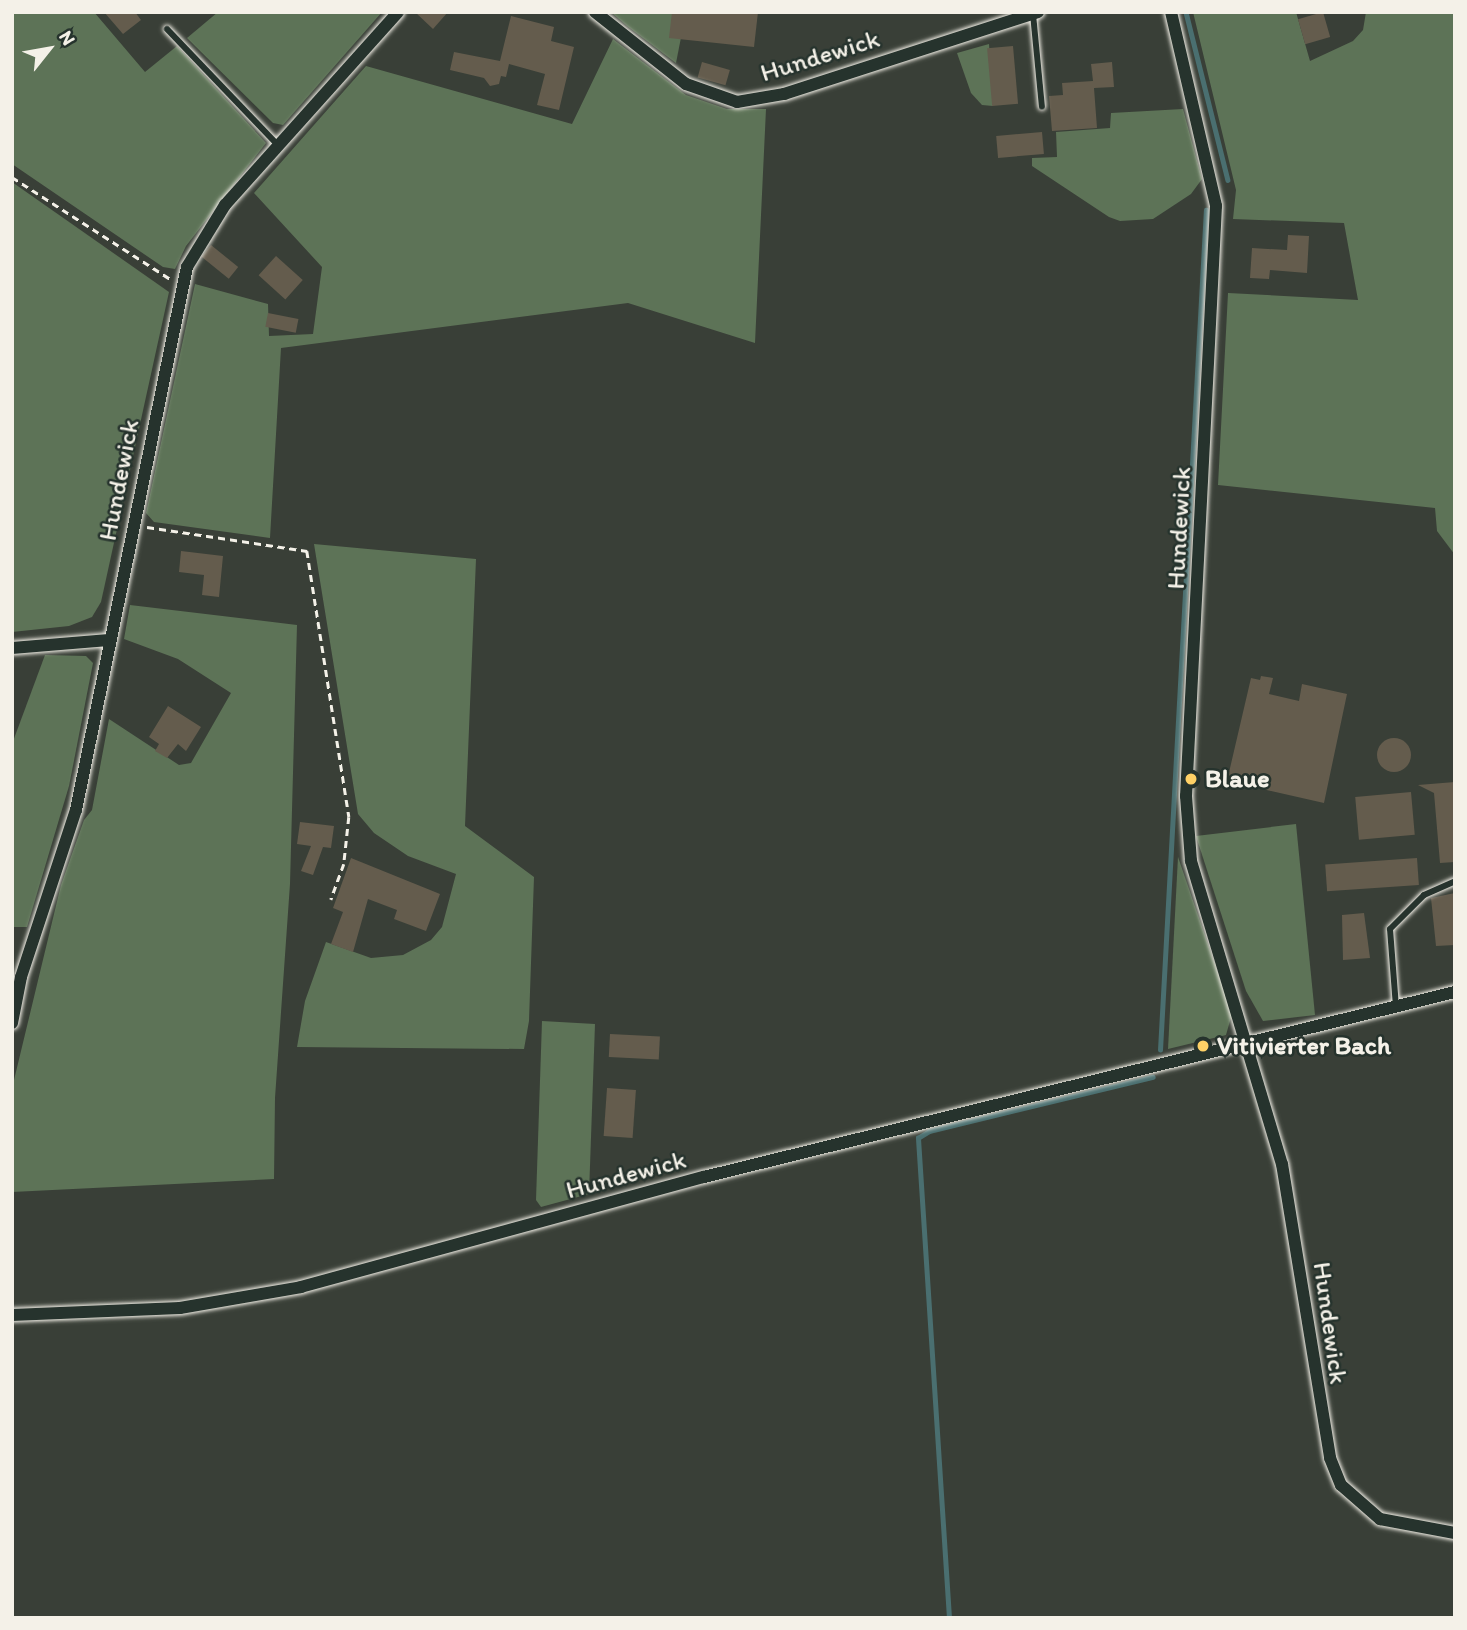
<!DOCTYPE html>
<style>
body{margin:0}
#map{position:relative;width:1467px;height:1630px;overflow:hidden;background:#393f37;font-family:Itim,sans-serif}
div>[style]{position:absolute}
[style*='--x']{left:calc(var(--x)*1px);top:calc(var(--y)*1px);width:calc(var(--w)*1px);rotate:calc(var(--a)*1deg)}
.green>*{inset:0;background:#5d7357}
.stream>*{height:4.5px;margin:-2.25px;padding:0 2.25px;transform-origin:2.25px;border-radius:2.25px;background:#4a6f70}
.building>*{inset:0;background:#645c4d;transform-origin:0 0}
.round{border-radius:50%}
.path>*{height:2.5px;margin-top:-1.25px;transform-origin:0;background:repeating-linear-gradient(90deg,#f4f1e8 0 7px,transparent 0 12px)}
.roads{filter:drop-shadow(0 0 2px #f4f1e8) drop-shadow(0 0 2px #f4f1e8)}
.service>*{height:6px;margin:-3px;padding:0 3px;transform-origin:3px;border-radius:3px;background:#26332d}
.minor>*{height:12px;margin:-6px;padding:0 6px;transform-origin:6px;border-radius:6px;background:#26332d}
.dots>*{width:19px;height:19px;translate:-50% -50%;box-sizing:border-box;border:4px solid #26332d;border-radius:50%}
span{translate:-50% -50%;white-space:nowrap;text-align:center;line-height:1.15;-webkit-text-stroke:5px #26332d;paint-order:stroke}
.street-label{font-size:26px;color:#f4f1e8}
.poi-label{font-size:26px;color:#f4f1e8;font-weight:700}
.left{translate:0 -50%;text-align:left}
.frame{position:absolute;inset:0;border:14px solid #f4f1e8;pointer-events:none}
.north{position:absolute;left:14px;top:14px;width:70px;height:70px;-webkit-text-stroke:5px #26332d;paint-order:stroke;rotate:59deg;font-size:19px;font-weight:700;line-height:28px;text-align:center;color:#f4f1e8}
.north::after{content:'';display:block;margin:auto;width:24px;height:32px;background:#f4f1e8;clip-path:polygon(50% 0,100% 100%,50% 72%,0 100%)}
</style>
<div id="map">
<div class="green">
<i style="clip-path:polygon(12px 12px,94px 12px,145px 72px,177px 46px,266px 143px,186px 246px,175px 269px,163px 267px,12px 164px)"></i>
<i style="clip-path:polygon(218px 12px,382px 12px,283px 125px,273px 123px,187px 38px)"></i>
<i style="clip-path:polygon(611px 12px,686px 12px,676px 63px,627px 26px)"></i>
<i style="clip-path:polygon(1193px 12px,1296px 12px,1310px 61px,1353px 41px,1363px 30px,1366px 12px,1455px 12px,1455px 555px,1437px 531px,1435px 508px,1218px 485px,1228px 293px,1358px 300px,1344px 223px,1233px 219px,1236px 190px)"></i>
<i style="clip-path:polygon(613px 39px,686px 95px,727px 109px,766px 109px,755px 343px,628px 303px,281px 348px,270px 538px,154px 522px,146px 513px,195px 284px,268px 304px,269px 336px,313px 334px,322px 267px,254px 193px,366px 66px,572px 124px)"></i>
<i style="clip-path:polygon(989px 44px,993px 106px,982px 105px,971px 93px,957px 53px)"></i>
<i style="clip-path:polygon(1183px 109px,1202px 179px,1191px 194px,1153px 219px,1120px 221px,1109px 217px,1032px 166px,1032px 158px,1057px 157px,1056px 132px,1110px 128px,1111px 113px)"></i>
<i style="clip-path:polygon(12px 182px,169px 292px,101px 602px,92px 617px,69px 626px,12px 632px)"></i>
<i style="clip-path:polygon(314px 544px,476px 559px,465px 826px,534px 877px,529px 1021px,524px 1049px,297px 1047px,305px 1001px,326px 942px,371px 958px,403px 955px,431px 940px,442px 927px,456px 874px,408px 856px,374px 833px,358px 814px)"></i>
<i style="clip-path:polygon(130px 605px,297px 625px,290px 884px,275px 1098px,274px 1179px,12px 1192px,14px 1080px,61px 885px,84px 820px,92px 810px,109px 719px,179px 765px,191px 763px,231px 693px,178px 659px,124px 639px)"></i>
<i style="clip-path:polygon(45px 655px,86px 656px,93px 663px,69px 786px,27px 927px,12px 927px,12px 744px)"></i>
<i style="clip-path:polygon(1296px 824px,1315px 1015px,1263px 1021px,1246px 991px,1196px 836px)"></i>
<i style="clip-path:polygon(1178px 857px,1232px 1014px,1226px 1035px,1168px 1049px)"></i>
<i style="clip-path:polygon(542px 1021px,595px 1024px,589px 1194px,541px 1207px,536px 1200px)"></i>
</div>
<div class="stream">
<i style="--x:1186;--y:12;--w:173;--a:76"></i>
<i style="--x:1160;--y:1050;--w:841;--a:-86.87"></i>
<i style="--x:949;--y:1618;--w:481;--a:-93.7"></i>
<i style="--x:918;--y:1138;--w:13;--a:-32"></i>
<i style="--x:929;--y:1131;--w:230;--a:-13.6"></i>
</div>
<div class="building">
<i style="clip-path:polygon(104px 12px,135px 12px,141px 20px,123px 34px)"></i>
<i style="clip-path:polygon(415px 12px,448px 12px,433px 29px)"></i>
<i style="clip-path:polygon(672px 12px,758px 12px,754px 47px,669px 38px)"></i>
<i style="left:1323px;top:12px;width:26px;height:26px;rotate:74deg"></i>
<i style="clip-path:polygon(511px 16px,554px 27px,551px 41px,574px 47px,559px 110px,537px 105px,545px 74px,509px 64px,506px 77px,501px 76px,499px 84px,490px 86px,484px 78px,450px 70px,454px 52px,500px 61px)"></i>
<i style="left:1013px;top:46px;width:58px;height:26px;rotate:85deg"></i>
<i style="left:702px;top:62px;width:29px;height:16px;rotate:16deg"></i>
<i style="clip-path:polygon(1112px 62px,1114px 87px,1094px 88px,1097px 128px,1052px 131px,1049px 96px,1063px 95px,1062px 83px,1093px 81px,1091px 64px)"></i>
<i style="left:1042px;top:132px;width:22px;height:46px;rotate:85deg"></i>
<i style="clip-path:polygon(1288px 235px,1309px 236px,1307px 273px,1270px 270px,1269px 279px,1250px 278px,1252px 248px,1287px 250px)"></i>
<i style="left:211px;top:245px;width:35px;height:15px;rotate:39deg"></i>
<i style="left:276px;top:256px;width:36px;height:26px;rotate:42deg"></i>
<i style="left:268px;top:313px;width:31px;height:14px;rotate:11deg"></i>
<i style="clip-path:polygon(181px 551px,223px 556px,219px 597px,202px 595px,204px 575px,179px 572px)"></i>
<i style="clip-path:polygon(1261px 676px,1273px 678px,1269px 694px,1299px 701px,1302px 684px,1347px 694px,1324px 803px,1227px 781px,1251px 678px,1260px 680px)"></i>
<i style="clip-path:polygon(168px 706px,201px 727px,186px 751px,178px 744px,167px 758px,155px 751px,159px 744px,149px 737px)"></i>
<i class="round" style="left:1377px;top:738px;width:34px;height:34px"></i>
<i style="clip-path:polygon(1455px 782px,1455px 862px,1440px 863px,1434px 793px,1418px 785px)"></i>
<i style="left:1411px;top:792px;width:43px;height:56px;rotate:85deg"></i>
<i style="clip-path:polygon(300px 822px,334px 826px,331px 848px,323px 847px,313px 875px,301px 871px,311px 846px,297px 844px)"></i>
<i style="clip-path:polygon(351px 858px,440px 894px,426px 931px,394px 919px,397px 910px,368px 899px,353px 952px,331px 944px,343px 912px,333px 908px)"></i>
<i style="left:1417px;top:858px;width:27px;height:92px;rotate:86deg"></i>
<i style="clip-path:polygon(1455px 893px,1455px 945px,1436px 946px,1431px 898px)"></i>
<i style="clip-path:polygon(1364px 913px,1370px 958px,1343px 960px,1342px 915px)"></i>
<i style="left:610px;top:1034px;width:50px;height:23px;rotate:3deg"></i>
<i style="left:607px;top:1088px;width:29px;height:48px;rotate:4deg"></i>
</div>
<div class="path">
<i style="--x:12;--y:177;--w:190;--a:32.8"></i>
<i style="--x:147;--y:527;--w:162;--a:8.5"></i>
<i style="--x:307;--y:551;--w:269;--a:81"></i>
<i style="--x:349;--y:817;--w:47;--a:96.1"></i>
<i style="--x:344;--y:864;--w:38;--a:110"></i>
</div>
<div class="roads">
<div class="service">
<i style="--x:1033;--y:14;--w:93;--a:84.5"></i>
<i style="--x:167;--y:29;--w:161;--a:46.3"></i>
<i style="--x:1396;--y:1007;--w:78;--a:-94.4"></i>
<i style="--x:1390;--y:929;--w:48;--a:-45"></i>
<i style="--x:1424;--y:895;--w:34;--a:-24"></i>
</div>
<div class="minor">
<i style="--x:595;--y:12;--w:116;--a:38.4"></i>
<i style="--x:686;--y:84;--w:54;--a:19.4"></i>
<i style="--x:737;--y:102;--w:48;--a:-9.7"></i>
<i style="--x:784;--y:94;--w:267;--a:-17.9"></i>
<i style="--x:1171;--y:12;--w:199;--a:76.9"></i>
<i style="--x:1216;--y:206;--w:591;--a:92.91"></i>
<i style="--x:1186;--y:796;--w:65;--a:85.6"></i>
<i style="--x:1191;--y:861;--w:316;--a:73.3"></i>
<i style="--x:1282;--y:1164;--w:298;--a:80.7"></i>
<i style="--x:1330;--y:1458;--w:29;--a:68"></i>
<i style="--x:1341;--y:1485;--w:52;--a:41.1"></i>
<i style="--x:1380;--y:1519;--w:76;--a:10.6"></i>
<i style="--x:12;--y:648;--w:97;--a:-4.7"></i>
<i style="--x:12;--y:1023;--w:47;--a:-78.9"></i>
<i style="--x:21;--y:977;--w:176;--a:-71.8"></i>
<i style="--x:76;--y:810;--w:554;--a:-78.45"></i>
<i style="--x:187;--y:267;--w:73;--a:-58.5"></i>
<i style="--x:225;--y:205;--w:259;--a:-48.1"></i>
<i style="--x:12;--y:1315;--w:168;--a:-2.4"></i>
<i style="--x:180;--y:1308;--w:123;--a:-9.8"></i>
<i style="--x:301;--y:1287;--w:418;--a:-15.3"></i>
<i style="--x:704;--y:1177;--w:773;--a:-13.84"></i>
</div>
</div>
<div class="dots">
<i style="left:1191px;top:779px;background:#ffd166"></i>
<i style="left:1203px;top:1046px;background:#ffd166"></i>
</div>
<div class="street-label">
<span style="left:820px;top:56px;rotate:-17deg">Hundewick</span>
<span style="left:119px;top:480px;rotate:-79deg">Hundewick</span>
<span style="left:1179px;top:528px;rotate:-87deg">Hundewick</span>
<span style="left:626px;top:1175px;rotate:-15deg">Hundewick</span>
<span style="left:1330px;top:1323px;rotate:82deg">Hundewick</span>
</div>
<div class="poi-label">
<span class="left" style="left:1205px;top:779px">Blaue</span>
<span class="left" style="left:1217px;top:1046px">Vitivierter Bach</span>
</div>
<div class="frame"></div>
<div class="north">N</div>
</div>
